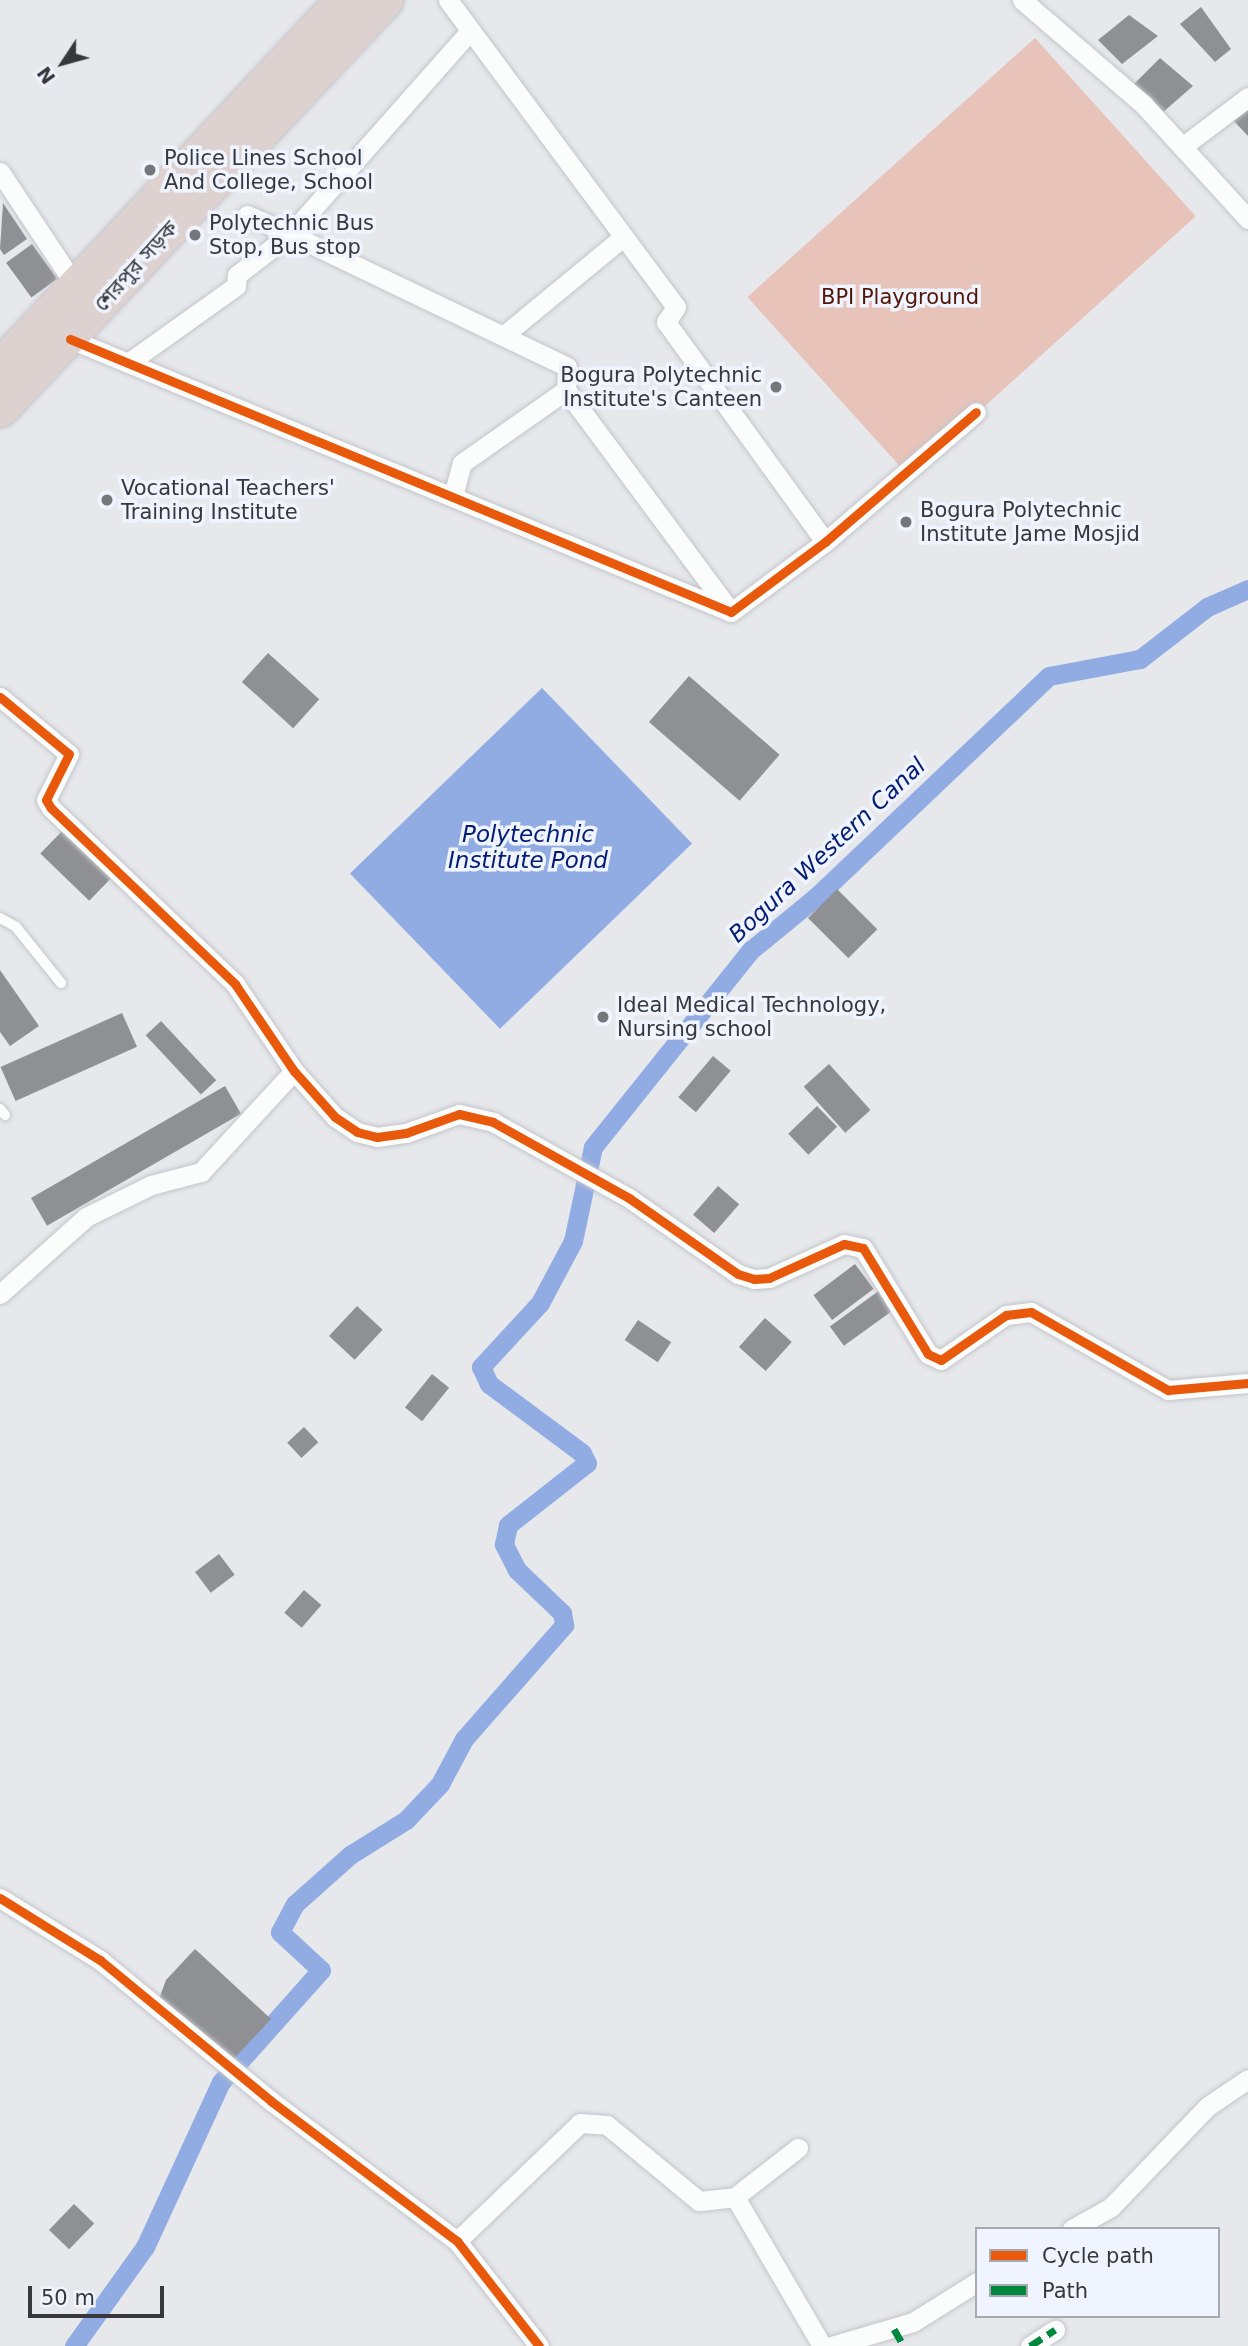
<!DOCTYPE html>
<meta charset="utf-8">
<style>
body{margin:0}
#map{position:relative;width:1248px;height:2346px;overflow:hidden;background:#e6e8ec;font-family:"DejaVu Sans","Noto Sans Bengali",sans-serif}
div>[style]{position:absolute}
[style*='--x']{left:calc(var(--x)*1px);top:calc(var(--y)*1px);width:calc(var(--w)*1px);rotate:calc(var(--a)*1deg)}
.green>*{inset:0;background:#e8c3ba;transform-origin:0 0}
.water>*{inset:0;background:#91abe3;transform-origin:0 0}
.canal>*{height:19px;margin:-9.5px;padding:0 9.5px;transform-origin:9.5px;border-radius:9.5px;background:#91abe3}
.building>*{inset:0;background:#8f9093;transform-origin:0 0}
.roads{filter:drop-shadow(0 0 2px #c3c5c9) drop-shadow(0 0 2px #c3c5c9)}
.lane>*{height:10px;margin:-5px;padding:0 5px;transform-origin:5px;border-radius:5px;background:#fbfcfc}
.street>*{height:19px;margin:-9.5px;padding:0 9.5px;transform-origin:9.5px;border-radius:9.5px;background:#fbfcfc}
.highway>*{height:35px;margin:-17.5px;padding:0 17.5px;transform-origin:17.5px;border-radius:17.5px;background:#ddd2d0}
.quiet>*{height:7px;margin-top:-3.5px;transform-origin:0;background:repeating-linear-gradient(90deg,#00873e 0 14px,transparent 0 21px)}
.cycleway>*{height:9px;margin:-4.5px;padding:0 4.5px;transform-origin:4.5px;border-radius:4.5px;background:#e8590c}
.dots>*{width:19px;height:19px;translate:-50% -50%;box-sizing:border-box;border:4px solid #eff4fe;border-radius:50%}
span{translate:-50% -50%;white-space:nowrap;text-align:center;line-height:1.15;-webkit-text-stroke:7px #eff4fe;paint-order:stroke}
.poi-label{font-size:21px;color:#36383c}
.left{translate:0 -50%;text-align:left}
.right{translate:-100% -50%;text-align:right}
.street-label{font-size:21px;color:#36383c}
.park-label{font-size:21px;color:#511606}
.water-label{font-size:23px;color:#031b74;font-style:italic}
.legend{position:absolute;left:975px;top:2227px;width:245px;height:91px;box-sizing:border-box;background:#eff4fe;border:2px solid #a5a9b0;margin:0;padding:9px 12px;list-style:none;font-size:21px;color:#36383c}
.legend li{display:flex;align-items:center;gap:14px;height:35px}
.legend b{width:35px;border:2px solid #a5a9b0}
.north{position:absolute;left:28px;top:28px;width:70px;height:70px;-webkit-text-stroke:5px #eff4fe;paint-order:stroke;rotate:234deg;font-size:19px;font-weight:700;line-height:28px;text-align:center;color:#36383c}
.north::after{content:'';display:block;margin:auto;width:24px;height:32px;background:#36383c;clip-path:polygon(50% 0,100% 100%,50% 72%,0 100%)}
.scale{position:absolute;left:28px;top:2286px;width:136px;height:32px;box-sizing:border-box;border:4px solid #36383c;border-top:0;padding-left:9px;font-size:21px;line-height:24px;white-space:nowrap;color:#36383c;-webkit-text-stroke:5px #eff4fe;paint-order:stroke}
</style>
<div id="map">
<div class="green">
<i style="left:1035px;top:38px;width:240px;height:387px;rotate:48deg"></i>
</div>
<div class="water">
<i style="left:542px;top:688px;width:216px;height:267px;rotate:46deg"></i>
</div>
<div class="canal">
<i style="--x:74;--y:2346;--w:122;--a:-54.4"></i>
<i style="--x:145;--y:2247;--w:182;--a:-65.3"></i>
<i style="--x:221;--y:2082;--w:150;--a:-48.2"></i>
<i style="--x:321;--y:1970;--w:56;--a:-137.2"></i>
<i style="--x:280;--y:1932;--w:32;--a:-62"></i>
<i style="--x:295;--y:1904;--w:74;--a:-41.7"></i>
<i style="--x:350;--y:1855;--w:66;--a:-32"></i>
<i style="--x:406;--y:1820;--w:50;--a:-46.6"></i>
<i style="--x:440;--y:1784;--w:51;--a:-61.9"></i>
<i style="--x:464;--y:1739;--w:152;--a:-48.7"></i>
<i style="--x:564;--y:1625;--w:12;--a:-99"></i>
<i style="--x:562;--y:1613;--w:62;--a:-136.3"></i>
<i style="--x:517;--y:1570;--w:29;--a:-117"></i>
<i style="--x:504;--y:1544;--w:19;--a:-78"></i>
<i style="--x:508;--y:1525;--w:100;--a:-38.1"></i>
<i style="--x:587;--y:1463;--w:11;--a:-117"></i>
<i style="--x:582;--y:1453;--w:116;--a:-143.4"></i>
<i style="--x:489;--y:1384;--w:19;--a:-115"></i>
<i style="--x:481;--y:1367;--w:87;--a:-47.3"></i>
<i style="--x:540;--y:1303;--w:70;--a:-62"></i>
<i style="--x:573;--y:1241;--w:96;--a:-78"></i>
<i style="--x:593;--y:1147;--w:253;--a:-51.3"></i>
<i style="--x:751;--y:950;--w:85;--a:-39.3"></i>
<i style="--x:817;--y:896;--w:320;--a:-43.5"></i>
<i style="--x:1049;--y:676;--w:93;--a:-10.6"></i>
<i style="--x:1140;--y:659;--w:85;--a:-37.8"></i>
<i style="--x:1207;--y:607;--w:45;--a:-23.7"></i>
</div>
<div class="building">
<i style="clip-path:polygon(1201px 7px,1231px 49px,1215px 62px,1180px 24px)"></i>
<i style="clip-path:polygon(1129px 15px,1158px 36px,1122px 64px,1098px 40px)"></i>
<i style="clip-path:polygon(1160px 58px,1193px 86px,1162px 113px,1134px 84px)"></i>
<i style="clip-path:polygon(1248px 108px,1248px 136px,1232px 119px)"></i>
<i style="clip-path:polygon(3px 203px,27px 239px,4px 255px,0 249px)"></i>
<i style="left:32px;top:244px;width:43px;height:32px;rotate:54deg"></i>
<i style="left:268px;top:653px;width:69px;height:39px;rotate:42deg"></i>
<i style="left:689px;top:676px;width:120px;height:61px;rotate:41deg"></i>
<i style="left:66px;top:827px;width:68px;height:37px;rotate:44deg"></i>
<i style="left:837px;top:889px;width:57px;height:41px;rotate:45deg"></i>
<i style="clip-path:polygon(0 970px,39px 1026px,10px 1046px,0 1032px)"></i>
<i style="left:122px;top:1013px;width:37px;height:133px;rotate:66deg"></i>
<i style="left:161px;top:1021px;width:81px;height:21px;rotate:47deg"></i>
<i style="left:713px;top:1056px;width:23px;height:54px;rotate:40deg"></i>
<i style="left:829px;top:1064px;width:62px;height:34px;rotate:48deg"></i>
<i style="left:225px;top:1086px;width:32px;height:224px;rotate:60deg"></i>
<i style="left:817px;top:1106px;width:29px;height:40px;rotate:46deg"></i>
<i style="left:718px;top:1186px;width:28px;height:38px;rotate:41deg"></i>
<i style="left:855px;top:1264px;width:31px;height:52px;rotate:53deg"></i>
<i style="left:880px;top:1290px;width:24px;height:62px;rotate:54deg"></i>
<i style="left:357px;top:1306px;width:35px;height:41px;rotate:43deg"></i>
<i style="left:765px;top:1318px;width:36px;height:39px;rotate:42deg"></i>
<i style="left:638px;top:1320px;width:40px;height:24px;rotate:34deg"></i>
<i style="left:432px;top:1374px;width:22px;height:43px;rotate:39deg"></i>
<i style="left:304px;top:1427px;width:21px;height:23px;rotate:47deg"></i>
<i style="left:219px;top:1554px;width:26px;height:30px;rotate:53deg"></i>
<i style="left:304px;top:1590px;width:23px;height:30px;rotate:41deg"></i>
<i style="clip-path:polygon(195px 1949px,271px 2019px,229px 2064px,159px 1999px,166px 1980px)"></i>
<i style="left:74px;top:2204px;width:28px;height:36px;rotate:44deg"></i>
</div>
<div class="roads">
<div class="lane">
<i style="--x:0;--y:918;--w:18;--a:29"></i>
<i style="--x:16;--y:927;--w:72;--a:51.2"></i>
<i style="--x:0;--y:1109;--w:8;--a:50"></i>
</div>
<div class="street">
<i style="--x:448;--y:0;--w:382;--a:53.4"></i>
<i style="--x:676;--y:307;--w:18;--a:124"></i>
<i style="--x:666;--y:322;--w:271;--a:54.1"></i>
<i style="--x:1022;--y:0;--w:160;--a:40.7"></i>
<i style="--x:1143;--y:104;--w:156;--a:47.6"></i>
<i style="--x:469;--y:32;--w:270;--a:131.5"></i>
<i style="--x:290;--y:234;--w:307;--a:25.6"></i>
<i style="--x:567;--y:367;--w:23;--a:92"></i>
<i style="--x:1182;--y:147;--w:83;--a:-37.1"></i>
<i style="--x:0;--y:172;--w:139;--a:56.4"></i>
<i style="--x:503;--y:336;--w:156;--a:-39.5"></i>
<i style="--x:70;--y:339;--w:715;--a:22.44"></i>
<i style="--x:731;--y:612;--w:117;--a:-36.7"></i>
<i style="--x:825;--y:542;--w:199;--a:-40.7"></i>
<i style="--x:128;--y:363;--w:133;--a:-35.5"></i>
<i style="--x:236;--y:286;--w:11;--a:-85"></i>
<i style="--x:237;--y:275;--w:67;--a:-37.7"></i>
<i style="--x:290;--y:234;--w:47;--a:-156.2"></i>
<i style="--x:453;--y:496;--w:34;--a:-75"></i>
<i style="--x:462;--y:463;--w:127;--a:-35.1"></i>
<i style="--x:566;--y:390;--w:275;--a:53.4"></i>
<i style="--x:0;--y:697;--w:89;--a:39.6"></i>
<i style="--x:69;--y:754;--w:51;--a:116.6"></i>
<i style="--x:46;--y:800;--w:9;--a:58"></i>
<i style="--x:51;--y:808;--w:255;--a:43.7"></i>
<i style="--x:235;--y:984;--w:105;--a:55.9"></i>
<i style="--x:294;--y:1071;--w:62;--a:48.3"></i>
<i style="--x:335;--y:1117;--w:27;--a:34"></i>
<i style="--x:357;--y:1132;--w:21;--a:14"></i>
<i style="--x:377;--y:1137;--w:29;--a:-8"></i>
<i style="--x:406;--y:1133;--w:56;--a:-19.7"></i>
<i style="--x:459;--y:1114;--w:35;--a:13"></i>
<i style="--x:493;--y:1122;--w:156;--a:29.2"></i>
<i style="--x:629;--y:1198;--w:133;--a:34.9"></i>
<i style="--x:738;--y:1274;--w:17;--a:17"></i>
<i style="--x:754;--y:1279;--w:15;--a:-4"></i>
<i style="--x:769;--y:1278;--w:82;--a:-24.4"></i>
<i style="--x:844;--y:1244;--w:19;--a:12"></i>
<i style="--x:863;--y:1248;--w:124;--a:58.5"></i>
<i style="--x:928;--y:1354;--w:14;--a:25"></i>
<i style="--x:941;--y:1360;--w:79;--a:-34.7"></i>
<i style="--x:1006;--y:1315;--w:25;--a:-7"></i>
<i style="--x:1031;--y:1312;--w:158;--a:29.7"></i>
<i style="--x:1168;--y:1390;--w:80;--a:-5"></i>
<i style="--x:0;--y:1294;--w:115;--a:-41.8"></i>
<i style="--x:86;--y:1217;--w:72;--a:-26.2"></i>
<i style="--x:151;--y:1185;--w:52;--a:-14.6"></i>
<i style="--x:201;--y:1172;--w:137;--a:-47.4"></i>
<i style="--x:0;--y:1898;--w:118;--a:31.8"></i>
<i style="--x:100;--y:1960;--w:222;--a:39.5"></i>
<i style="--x:271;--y:2101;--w:233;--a:37"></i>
<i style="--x:457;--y:2241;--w:133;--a:52"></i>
<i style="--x:735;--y:2197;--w:173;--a:59.7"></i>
<i style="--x:1072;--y:2229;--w:45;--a:-29.4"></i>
<i style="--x:1111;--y:2207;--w:140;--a:-46.2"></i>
<i style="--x:1208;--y:2106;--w:48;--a:-34"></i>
<i style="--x:457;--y:2241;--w:170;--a:-43.8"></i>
<i style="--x:580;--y:2123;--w:27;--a:4"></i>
<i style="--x:607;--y:2125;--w:119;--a:39.6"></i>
<i style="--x:699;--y:2201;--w:36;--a:-6"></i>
<i style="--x:735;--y:2197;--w:80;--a:-37.9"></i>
<i style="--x:831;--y:2346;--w:85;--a:-16.3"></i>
<i style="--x:913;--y:2322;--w:75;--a:-32"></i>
<i style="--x:1030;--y:2346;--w:30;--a:-33"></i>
</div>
<div class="highway">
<i style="--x:0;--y:366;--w:502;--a:-46.86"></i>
<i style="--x:0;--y:409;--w:562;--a:-46.73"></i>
</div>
</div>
<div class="quiet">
<i style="--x:894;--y:2329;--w:20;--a:60"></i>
<i style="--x:1030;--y:2346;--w:30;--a:-33"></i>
</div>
<div class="cycleway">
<i style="--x:70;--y:339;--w:715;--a:22.44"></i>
<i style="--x:731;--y:612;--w:117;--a:-36.7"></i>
<i style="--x:825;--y:542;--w:199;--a:-40.7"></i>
<i style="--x:0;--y:697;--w:89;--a:39.6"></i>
<i style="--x:69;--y:754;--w:51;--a:116.6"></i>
<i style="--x:46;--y:800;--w:9;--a:58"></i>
<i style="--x:51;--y:808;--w:255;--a:43.7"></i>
<i style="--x:235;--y:984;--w:105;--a:55.9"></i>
<i style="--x:294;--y:1071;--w:62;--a:48.3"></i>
<i style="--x:335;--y:1117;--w:27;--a:34"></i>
<i style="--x:357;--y:1132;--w:21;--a:14"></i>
<i style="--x:377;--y:1137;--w:29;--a:-8"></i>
<i style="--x:406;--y:1133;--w:56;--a:-19.7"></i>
<i style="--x:459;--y:1114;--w:35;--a:13"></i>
<i style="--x:493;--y:1122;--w:156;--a:29.2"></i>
<i style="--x:629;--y:1198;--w:133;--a:34.9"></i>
<i style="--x:738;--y:1274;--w:17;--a:17"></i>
<i style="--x:754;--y:1279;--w:15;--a:-4"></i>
<i style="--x:769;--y:1278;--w:82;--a:-24.4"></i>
<i style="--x:844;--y:1244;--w:19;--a:12"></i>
<i style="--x:863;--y:1248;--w:124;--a:58.5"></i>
<i style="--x:928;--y:1354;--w:14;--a:25"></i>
<i style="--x:941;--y:1360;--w:79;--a:-34.7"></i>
<i style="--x:1006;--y:1315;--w:25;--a:-7"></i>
<i style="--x:1031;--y:1312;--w:158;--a:29.7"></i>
<i style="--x:1168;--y:1390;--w:80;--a:-5"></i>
<i style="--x:0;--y:1898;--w:118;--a:31.8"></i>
<i style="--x:100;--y:1960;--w:222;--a:39.5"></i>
<i style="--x:271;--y:2101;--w:233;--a:37"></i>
<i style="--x:457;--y:2241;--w:133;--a:52"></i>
</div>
<div class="dots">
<i style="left:150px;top:170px;background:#74767a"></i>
<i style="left:195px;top:235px;background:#74767a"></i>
<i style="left:776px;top:387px;background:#74767a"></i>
<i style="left:107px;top:500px;background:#74767a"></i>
<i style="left:906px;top:522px;background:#74767a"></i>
<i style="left:603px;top:1017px;background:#74767a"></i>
</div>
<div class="poi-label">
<span class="left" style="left:164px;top:170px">Police Lines School<br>And College, School</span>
<span class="left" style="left:209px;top:235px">Polytechnic Bus<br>Stop, Bus stop</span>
<span class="right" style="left:762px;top:387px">Bogura Polytechnic<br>Institute's Canteen</span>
<span class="left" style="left:121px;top:500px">Vocational Teachers'<br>Training Institute</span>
<span class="left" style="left:920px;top:522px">Bogura Polytechnic<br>Institute Jame Mosjid</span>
<span class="left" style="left:617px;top:1017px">Ideal Medical Technology,<br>Nursing school</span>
</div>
<div class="street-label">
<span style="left:136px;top:266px;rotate:-48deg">শেরপুর সড়ক</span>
</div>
<div class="park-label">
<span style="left:900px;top:297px">BPI Playground</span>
</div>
<div class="water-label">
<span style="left:528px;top:847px">Polytechnic<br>Institute Pond</span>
<span style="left:827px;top:850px;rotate:-43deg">Bogura Western Canal</span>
</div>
<ul class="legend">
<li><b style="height:9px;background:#e8590c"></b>Cycle path</li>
<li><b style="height:9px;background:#00873e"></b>Path</li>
</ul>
<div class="north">N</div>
<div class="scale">50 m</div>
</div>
